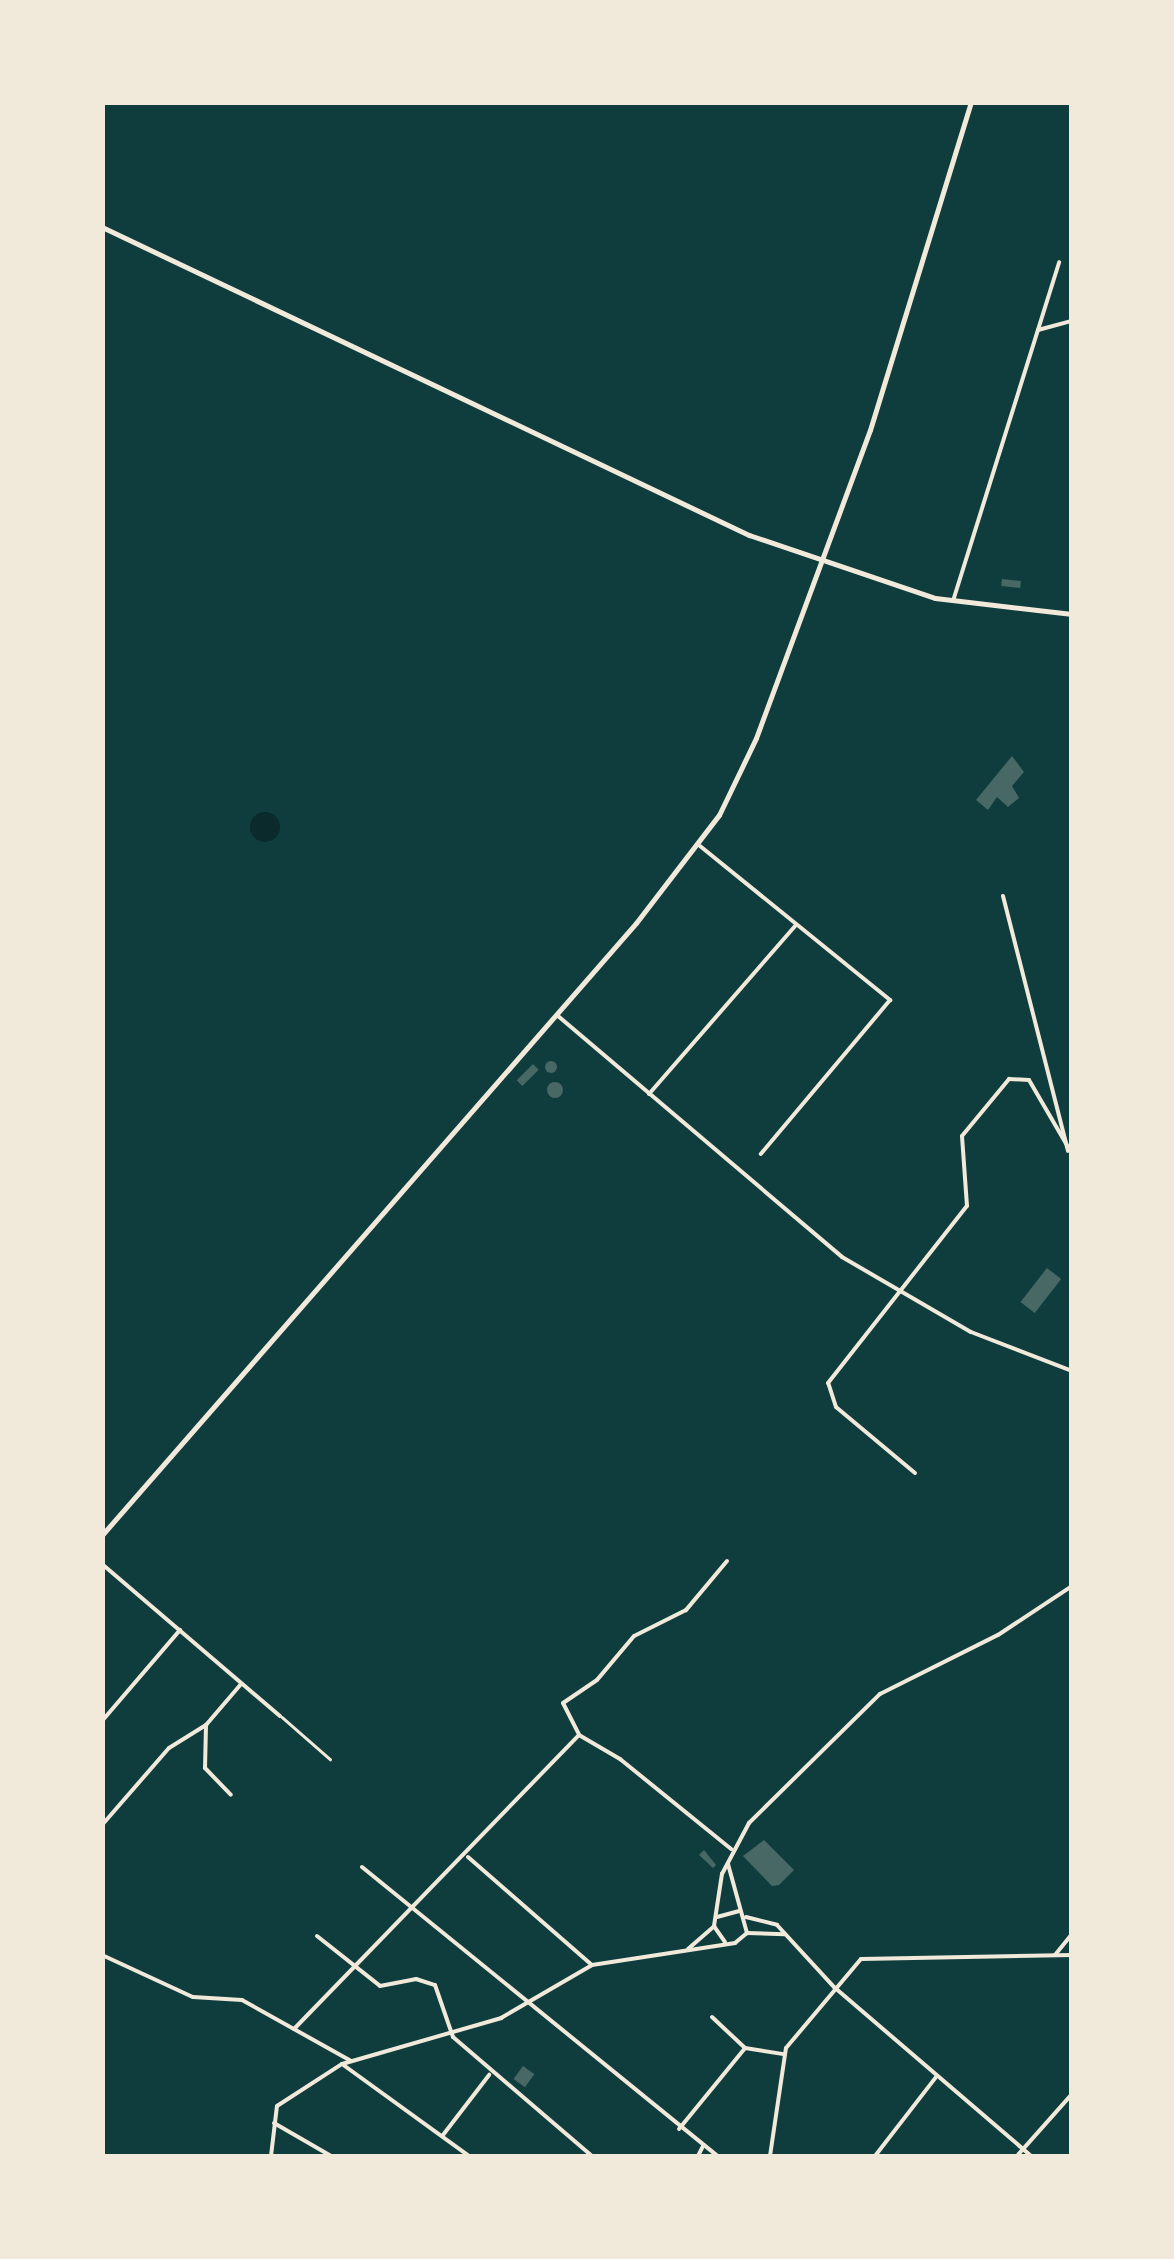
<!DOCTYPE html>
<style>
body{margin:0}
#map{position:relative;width:1174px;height:2259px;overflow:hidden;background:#0f3d3e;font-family:"Fira Sans Condensed",sans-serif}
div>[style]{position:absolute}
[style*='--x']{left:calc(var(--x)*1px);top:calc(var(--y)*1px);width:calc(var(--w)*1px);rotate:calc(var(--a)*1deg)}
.water>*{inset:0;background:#0a2a2b}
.round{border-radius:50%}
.building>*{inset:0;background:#486865;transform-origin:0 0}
.service>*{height:2.5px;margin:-1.25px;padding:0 1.25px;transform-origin:1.25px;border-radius:1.25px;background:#f1e9da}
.minor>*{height:4px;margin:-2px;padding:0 2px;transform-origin:2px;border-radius:2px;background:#f1e9da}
.tertiary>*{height:5px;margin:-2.5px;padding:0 2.5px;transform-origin:2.5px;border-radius:2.5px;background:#f1e9da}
span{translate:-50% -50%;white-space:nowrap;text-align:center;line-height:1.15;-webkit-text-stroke:10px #f1e9da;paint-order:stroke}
.frame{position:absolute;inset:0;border:105px solid #f1e9da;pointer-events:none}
</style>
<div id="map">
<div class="water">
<i class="round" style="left:250px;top:812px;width:30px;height:30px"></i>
</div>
<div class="building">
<i style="left:1002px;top:579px;width:19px;height:7px;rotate:6deg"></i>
<i style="clip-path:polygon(1012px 756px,1024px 772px,1012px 786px,1019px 798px,1008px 807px,997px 797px,988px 810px,976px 800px)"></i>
<i class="round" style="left:545px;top:1061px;width:12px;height:12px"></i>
<i style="left:533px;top:1064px;width:8px;height:23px;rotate:45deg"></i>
<i class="round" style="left:547px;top:1082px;width:16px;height:16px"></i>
<i style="left:1047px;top:1268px;width:18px;height:43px;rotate:38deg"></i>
<i style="clip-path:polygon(764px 1840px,794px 1870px,779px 1885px,772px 1886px,743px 1856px)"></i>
<i style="clip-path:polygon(704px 1850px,716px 1865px,713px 1868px,699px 1855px)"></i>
<i style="left:523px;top:2066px;width:14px;height:16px;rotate:36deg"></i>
</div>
<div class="service">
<i style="--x:282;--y:1717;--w:64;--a:41.2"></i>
</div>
<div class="minor">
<i style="--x:1038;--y:330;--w:35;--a:-15"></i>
<i style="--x:953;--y:601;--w:355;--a:-72.6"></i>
<i style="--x:700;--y:846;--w:245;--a:39"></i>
<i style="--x:890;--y:1000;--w:201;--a:130"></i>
<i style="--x:1003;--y:896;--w:263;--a:75.7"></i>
<i style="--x:558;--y:1016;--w:372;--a:40.3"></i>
<i style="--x:842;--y:1257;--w:149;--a:30.2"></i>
<i style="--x:971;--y:1332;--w:108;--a:21.1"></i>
<i style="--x:649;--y:1094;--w:224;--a:-49"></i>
<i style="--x:915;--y:1473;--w:103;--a:-140.1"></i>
<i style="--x:836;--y:1407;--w:25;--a:-108"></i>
<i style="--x:828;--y:1383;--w:225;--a:-51.9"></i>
<i style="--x:967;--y:1206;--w:70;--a:-94.1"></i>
<i style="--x:962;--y:1136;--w:74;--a:-50.5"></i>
<i style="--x:1009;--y:1079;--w:20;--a:3"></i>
<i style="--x:1029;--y:1080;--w:86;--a:59.8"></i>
<i style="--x:727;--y:1561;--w:64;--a:129.9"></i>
<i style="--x:686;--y:1610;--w:58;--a:153.4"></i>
<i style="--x:634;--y:1636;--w:57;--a:130.1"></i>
<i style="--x:597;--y:1680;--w:41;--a:145.9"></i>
<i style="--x:563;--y:1703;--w:36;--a:63"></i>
<i style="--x:579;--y:1735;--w:48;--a:30.3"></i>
<i style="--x:620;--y:1759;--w:143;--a:39"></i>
<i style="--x:102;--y:1564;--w:234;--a:40.5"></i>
<i style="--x:102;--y:1721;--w:120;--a:-49.4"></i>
<i style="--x:206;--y:1725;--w:43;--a:91.3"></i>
<i style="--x:205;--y:1768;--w:37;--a:46"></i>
<i style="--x:102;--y:1825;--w:102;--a:-49"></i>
<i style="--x:169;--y:1748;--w:44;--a:-31.9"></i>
<i style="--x:206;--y:1725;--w:54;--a:-49.5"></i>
<i style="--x:468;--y:1857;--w:164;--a:41.1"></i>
<i style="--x:728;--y:1864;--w:72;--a:74.6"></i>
<i style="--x:362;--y:1867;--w:458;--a:39.1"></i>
<i style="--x:717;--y:1917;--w:23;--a:-15"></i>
<i style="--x:746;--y:1917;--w:32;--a:14"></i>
<i style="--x:777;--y:1925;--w:84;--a:47.4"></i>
<i style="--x:834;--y:1987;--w:260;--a:40.6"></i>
<i style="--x:747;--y:1933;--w:38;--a:2"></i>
<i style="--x:317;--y:1936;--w:80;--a:38.4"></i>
<i style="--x:380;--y:1986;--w:37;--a:-11"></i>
<i style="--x:416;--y:1979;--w:20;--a:18"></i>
<i style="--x:435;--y:1985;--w:55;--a:70.9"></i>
<i style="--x:453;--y:2037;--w:183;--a:40.6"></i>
<i style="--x:725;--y:1942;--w:19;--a:-125"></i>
<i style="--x:714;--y:1926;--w:53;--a:-81.3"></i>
<i style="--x:722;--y:1874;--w:58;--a:-62.1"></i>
<i style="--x:749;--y:1823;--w:184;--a:-44.6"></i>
<i style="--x:880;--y:1694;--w:132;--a:-26.6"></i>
<i style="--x:998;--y:1635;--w:89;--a:-33.5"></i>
<i style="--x:688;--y:1949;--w:35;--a:-41"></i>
<i style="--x:102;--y:1955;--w:100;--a:24.8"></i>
<i style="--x:193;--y:1997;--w:49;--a:3.5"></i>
<i style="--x:242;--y:2000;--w:125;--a:29.2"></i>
<i style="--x:1055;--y:1955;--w:27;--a:-51"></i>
<i style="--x:712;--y:2017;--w:45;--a:43.2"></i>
<i style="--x:294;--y:2029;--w:409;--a:-45.9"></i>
<i style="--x:342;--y:2064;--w:157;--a:35.9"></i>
<i style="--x:274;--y:2123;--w:66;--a:30.1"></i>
<i style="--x:679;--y:2129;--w:104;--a:-50.8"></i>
<i style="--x:745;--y:2048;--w:39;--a:9"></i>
<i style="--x:443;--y:2135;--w:76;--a:-52.5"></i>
<i style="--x:271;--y:2156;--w:50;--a:-83.2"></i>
<i style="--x:277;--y:2106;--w:77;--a:-32.9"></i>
<i style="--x:342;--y:2064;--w:166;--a:-16.1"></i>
<i style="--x:501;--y:2018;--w:105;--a:-30.2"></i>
<i style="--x:592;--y:1965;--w:145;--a:-8.7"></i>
<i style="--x:735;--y:1943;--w:16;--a:-40"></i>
<i style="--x:698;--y:2156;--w:11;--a:-63"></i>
<i style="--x:770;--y:2156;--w:109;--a:-81.6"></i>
<i style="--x:786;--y:2048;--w:116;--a:-49.9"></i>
<i style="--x:861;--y:1959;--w:211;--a:-1.1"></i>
<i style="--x:875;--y:2156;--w:100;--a:-52.3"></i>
<i style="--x:1017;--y:2156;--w:83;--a:-48.4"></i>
</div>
<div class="tertiary">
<i style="--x:102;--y:227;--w:717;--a:25.46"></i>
<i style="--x:749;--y:535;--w:196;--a:18.7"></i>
<i style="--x:935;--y:598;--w:138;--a:6.7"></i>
<i style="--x:102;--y:1535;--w:812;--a:-48.89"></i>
<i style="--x:636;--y:923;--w:136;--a:-52.5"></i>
<i style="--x:719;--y:815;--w:85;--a:-64.3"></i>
<i style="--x:756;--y:738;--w:328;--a:-69.7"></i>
<i style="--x:870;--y:430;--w:343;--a:-72.9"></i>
</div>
<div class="frame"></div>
</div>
